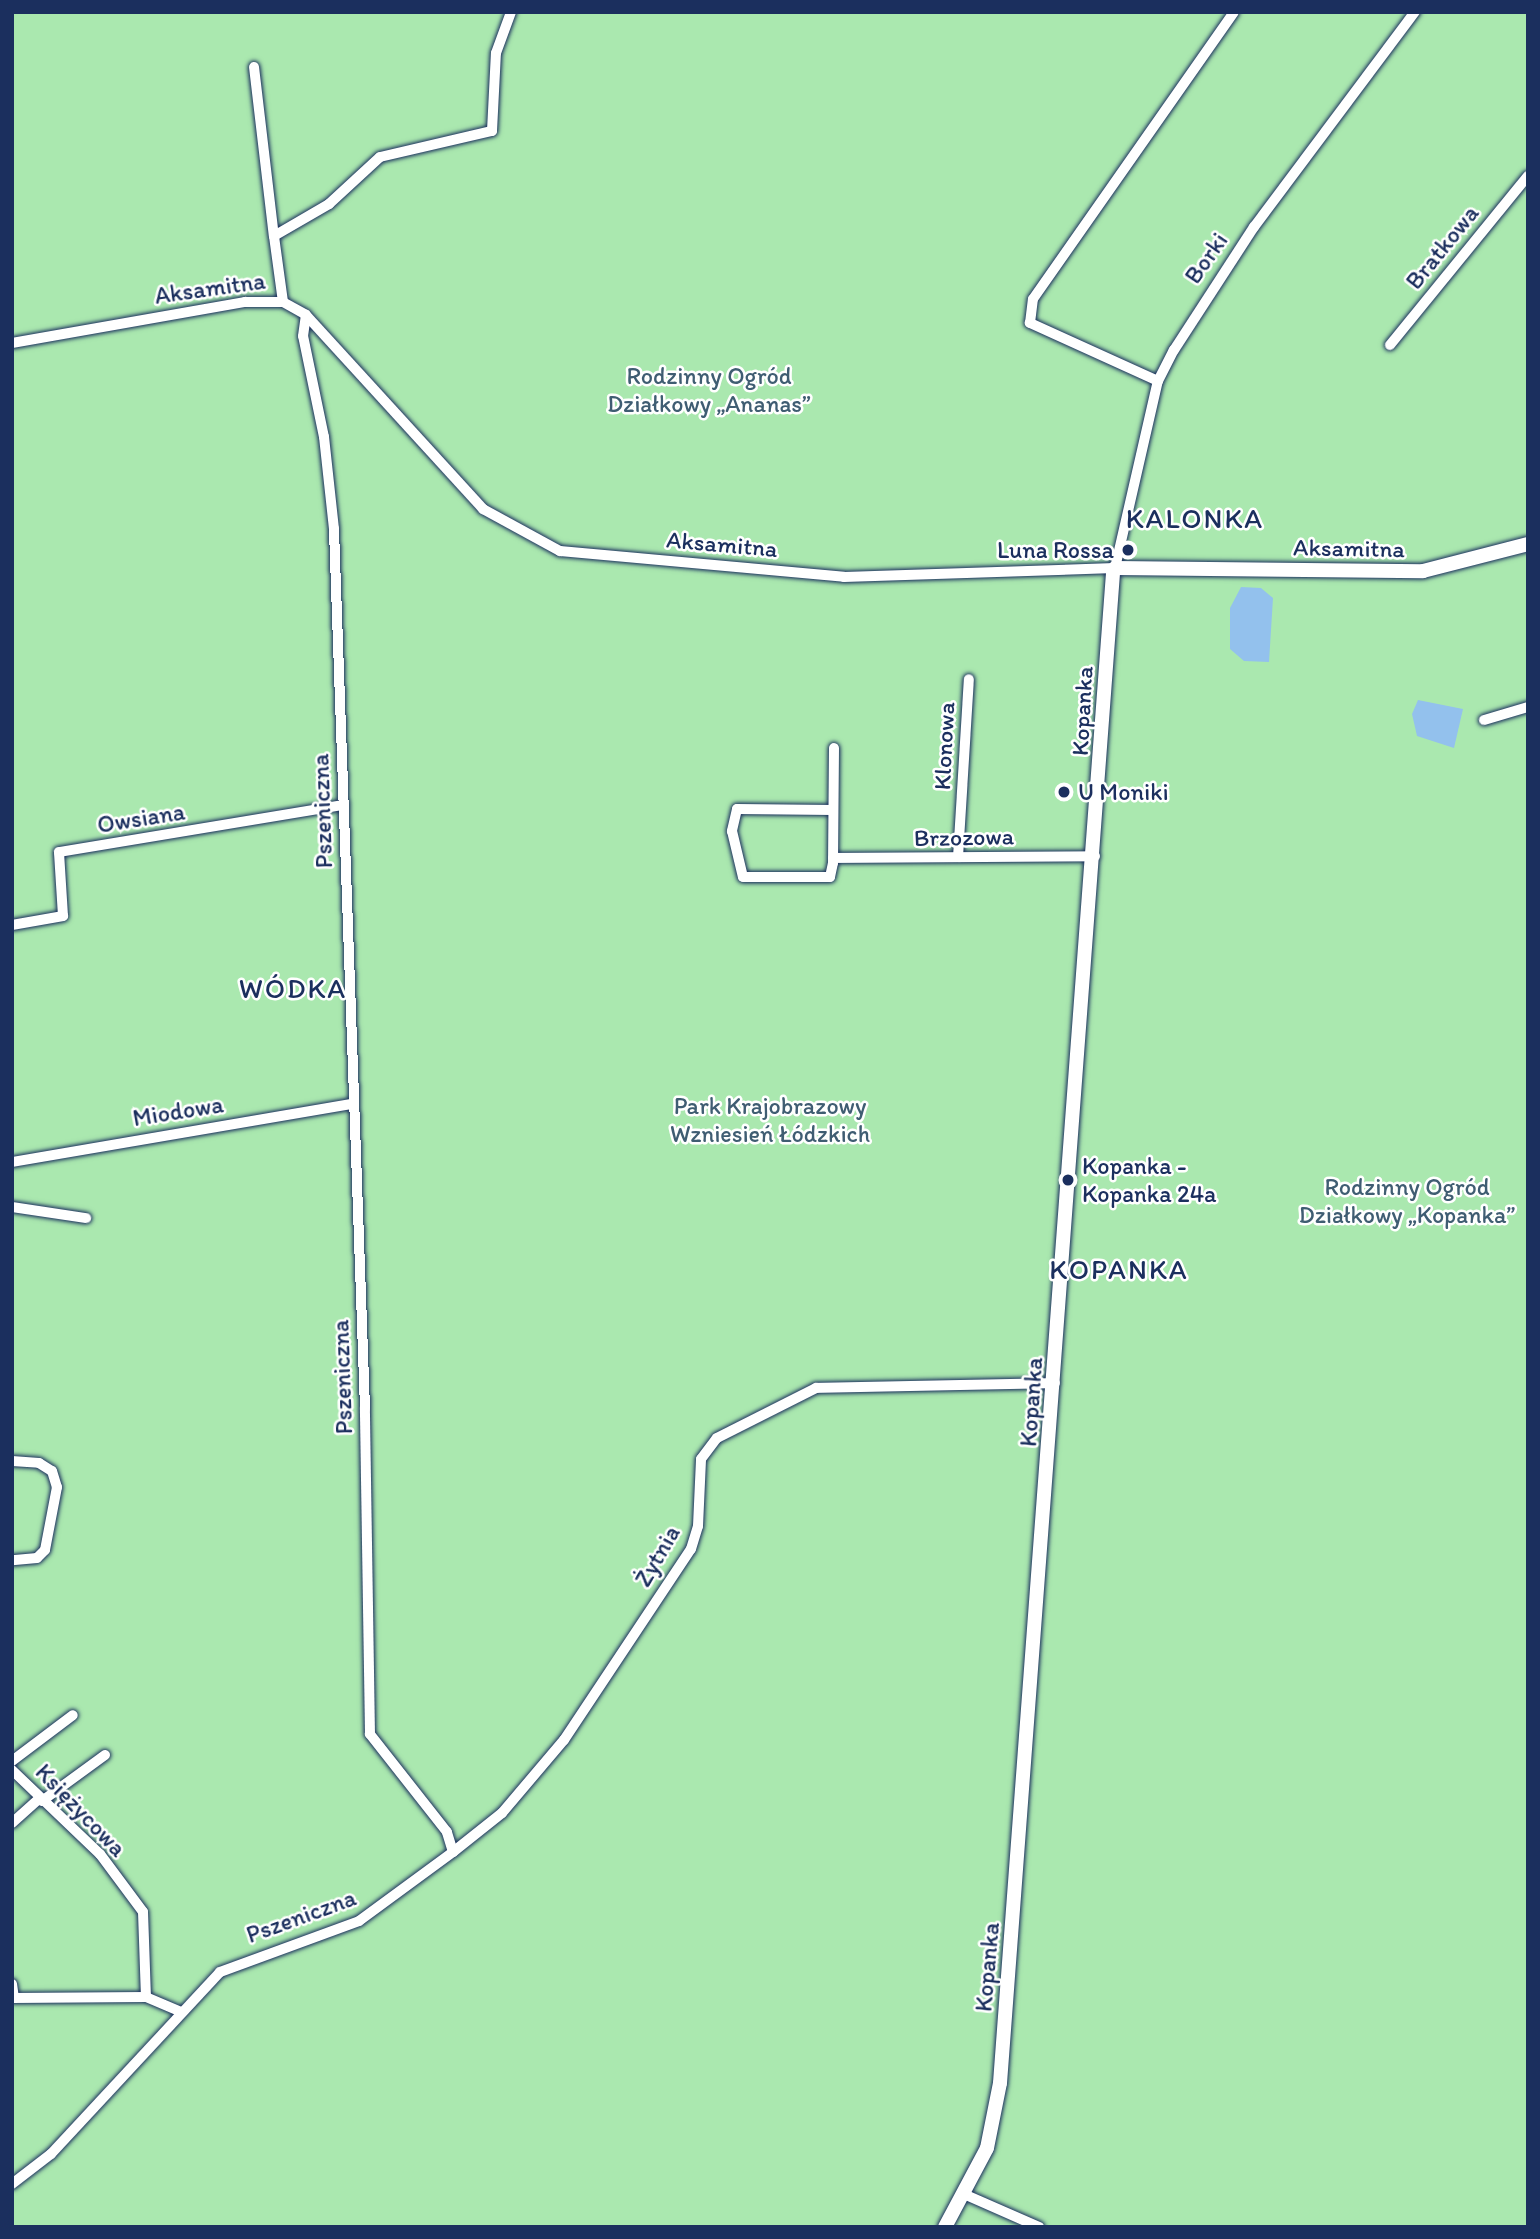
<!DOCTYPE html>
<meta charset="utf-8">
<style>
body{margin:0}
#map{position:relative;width:1540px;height:2239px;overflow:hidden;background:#fff;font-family:Itim,sans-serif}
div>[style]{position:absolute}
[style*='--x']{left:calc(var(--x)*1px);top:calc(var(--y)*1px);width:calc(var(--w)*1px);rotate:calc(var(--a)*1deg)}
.green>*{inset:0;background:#aae8af;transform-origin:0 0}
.water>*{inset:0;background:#93c1ed}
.roads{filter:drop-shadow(0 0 2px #1b2f5e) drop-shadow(0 0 2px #1b2f5e)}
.street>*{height:10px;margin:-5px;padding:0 5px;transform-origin:5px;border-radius:5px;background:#fff}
.secondary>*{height:14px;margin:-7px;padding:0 7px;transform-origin:7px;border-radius:7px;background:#fff}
.dots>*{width:19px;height:19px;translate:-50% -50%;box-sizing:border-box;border:4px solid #fff;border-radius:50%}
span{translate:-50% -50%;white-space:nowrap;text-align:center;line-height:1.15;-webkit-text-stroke:5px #fff;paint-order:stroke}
.street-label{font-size:24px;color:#1b2f5e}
.park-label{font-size:24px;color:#3f5d72}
.poi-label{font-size:24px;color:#1b2f5e}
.right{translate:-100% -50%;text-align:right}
.left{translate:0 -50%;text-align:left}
.quarter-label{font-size:28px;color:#1b2f5e;letter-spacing:2px}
.frame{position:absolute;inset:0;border:14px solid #1b2f5e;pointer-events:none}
</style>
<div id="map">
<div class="green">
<i style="left:12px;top:12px;width:1516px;height:2215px"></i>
</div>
<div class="water">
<i style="clip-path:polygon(1241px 587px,1261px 588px,1273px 598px,1269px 662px,1244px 661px,1230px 649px,1230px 608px)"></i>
<i style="clip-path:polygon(1418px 700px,1463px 709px,1454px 748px,1417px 736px,1412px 714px)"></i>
</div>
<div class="roads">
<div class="street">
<i style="--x:254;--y:67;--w:170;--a:83.3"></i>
<i style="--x:283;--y:302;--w:67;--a:-97.8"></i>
<i style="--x:274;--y:236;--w:64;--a:-30.2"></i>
<i style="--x:329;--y:204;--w:69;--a:-42.7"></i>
<i style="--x:380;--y:157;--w:115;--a:-13.1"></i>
<i style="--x:492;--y:131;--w:78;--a:-87.1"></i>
<i style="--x:496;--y:53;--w:44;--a:-69.9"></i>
<i style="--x:12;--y:343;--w:237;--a:-10"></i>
<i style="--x:245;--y:302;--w:38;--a:0"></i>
<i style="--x:283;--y:302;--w:26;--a:29"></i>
<i style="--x:306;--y:315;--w:263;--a:47.6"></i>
<i style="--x:483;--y:509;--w:88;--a:28.6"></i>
<i style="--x:560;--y:551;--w:285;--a:5.2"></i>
<i style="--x:844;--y:577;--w:271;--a:-1.9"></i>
<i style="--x:1115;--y:568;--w:192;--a:-77.1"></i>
<i style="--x:1158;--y:381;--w:35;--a:-63"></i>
<i style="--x:1174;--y:350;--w:147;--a:-57"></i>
<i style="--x:1254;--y:227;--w:269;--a:-53.2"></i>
<i style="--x:1390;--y:345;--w:218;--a:-50.8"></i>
<i style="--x:1158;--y:381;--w:141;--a:-155.6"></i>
<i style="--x:1030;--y:323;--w:24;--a:-83"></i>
<i style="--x:1033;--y:299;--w:350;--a:-55"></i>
<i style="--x:1484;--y:720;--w:46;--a:-16.5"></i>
<i style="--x:833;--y:810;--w:96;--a:-179.4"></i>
<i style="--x:737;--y:809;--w:23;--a:103"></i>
<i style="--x:732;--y:831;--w:47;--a:76.6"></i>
<i style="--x:743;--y:877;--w:87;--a:0"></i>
<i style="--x:830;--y:877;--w:14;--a:-78"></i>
<i style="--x:833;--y:863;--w:115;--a:-89.5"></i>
<i style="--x:958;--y:857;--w:178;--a:-86.5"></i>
<i style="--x:833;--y:858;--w:262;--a:-0.4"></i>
<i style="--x:12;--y:925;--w:52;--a:-10"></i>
<i style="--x:63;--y:916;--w:64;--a:-93.6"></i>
<i style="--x:59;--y:852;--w:288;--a:-9.4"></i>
<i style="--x:12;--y:1162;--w:345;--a:-9.7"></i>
<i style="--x:12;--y:1207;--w:75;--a:8.5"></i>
<i style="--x:12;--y:1461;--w:27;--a:4"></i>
<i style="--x:39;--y:1463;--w:15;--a:32"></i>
<i style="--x:52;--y:1471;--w:17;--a:73"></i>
<i style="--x:57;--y:1487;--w:64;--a:100.8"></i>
<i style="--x:45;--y:1550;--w:11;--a:135"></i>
<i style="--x:37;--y:1558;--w:25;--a:175"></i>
<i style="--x:12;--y:1761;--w:76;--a:-37"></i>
<i style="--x:12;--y:1770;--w:122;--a:43.7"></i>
<i style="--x:100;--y:1854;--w:72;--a:53.4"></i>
<i style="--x:143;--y:1912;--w:85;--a:88"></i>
<i style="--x:146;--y:1997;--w:39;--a:23"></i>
<i style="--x:42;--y:1801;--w:78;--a:-36.1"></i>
<i style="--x:12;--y:1823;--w:36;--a:-42"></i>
<i style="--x:453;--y:1852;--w:63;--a:-38.5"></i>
<i style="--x:502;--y:1813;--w:96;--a:-49.7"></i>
<i style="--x:564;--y:1740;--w:229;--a:-56.4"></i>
<i style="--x:691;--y:1549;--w:24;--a:-73"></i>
<i style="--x:698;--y:1526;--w:67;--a:-87.4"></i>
<i style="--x:701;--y:1459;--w:26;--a:-53"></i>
<i style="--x:717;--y:1438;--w:111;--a:-26.8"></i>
<i style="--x:816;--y:1388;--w:239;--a:-1.2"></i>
<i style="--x:12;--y:1984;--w:14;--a:82"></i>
<i style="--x:12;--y:1998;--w:134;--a:-0.4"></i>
<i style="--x:12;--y:2184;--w:49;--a:-37.6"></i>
<i style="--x:51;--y:2154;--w:248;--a:-47.1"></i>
<i style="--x:220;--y:1972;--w:148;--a:-20.1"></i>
<i style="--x:359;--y:1921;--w:117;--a:-36.3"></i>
<i style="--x:453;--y:1852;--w:21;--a:-107"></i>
<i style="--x:447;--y:1832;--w:125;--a:-128.2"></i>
<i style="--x:370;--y:1734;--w:325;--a:-90.9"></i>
<i style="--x:365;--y:1409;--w:881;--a:-92.02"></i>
<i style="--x:334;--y:529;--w:93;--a:-96.2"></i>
<i style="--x:324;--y:437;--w:103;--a:-101.7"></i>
<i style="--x:303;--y:336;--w:21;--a:-82"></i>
<i style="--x:966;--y:2195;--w:80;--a:23.7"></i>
</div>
<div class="secondary">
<i style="--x:945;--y:2227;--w:89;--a:-62"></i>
<i style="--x:987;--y:2148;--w:66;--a:-78.7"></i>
<i style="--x:1000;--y:2083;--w:1515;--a:-85.72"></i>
<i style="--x:1113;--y:572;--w:4;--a:-63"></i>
<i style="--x:1115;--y:568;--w:308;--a:0.6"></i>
<i style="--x:1423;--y:571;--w:108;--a:-14.4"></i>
</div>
</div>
<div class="dots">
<i style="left:1128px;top:550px;background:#1b2f5e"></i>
<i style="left:1064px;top:792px;background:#1b2f5e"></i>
<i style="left:1068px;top:1180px;background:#1b2f5e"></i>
</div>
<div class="street-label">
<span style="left:1442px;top:247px;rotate:-51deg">Bratkowa</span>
<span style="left:1206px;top:258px;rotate:-55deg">Borki</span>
<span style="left:210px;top:288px;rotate:-8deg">Aksamitna</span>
<span style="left:722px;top:544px;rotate:5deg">Aksamitna</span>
<span style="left:1349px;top:548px;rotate:1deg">Aksamitna</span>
<span style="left:1082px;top:711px;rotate:-87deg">Kopanka</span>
<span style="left:944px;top:746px;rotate:-87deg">Klonowa</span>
<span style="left:322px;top:811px;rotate:-92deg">Pszeniczna</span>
<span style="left:141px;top:818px;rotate:-9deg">Owsiana</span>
<span style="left:964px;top:837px;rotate:-1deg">Brzozowa</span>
<span style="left:178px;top:1111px;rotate:-9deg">Miodowa</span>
<span style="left:342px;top:1377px;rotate:-92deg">Pszeniczna</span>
<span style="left:1031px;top:1402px;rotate:-86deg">Kopanka</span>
<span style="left:657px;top:1556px;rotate:-60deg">Żytnia</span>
<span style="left:81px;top:1810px;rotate:46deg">Księżycowa</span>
<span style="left:301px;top:1916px;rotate:-20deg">Pszeniczna</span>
<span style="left:987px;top:1967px;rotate:-85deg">Kopanka</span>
</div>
<div class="park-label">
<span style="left:709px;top:390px">Rodzinny Ogród<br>Działkowy „Ananas”</span>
<span style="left:770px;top:1120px">Park Krajobrazowy<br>Wzniesień Łódzkich</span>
<span style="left:1407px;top:1201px">Rodzinny Ogród<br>Działkowy „Kopanka”</span>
</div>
<div class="poi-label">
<span class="right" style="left:1114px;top:550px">Luna Rossa</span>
<span class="left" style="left:1078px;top:792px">U Moniki</span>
<span class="left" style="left:1082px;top:1180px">Kopanka -<br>Kopanka 24a</span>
</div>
<div class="quarter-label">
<span style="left:1195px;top:518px">KALONKA</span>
<span style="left:293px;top:988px">WÓDKA</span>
<span style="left:1119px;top:1269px">KOPANKA</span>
</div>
<div class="frame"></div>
</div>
